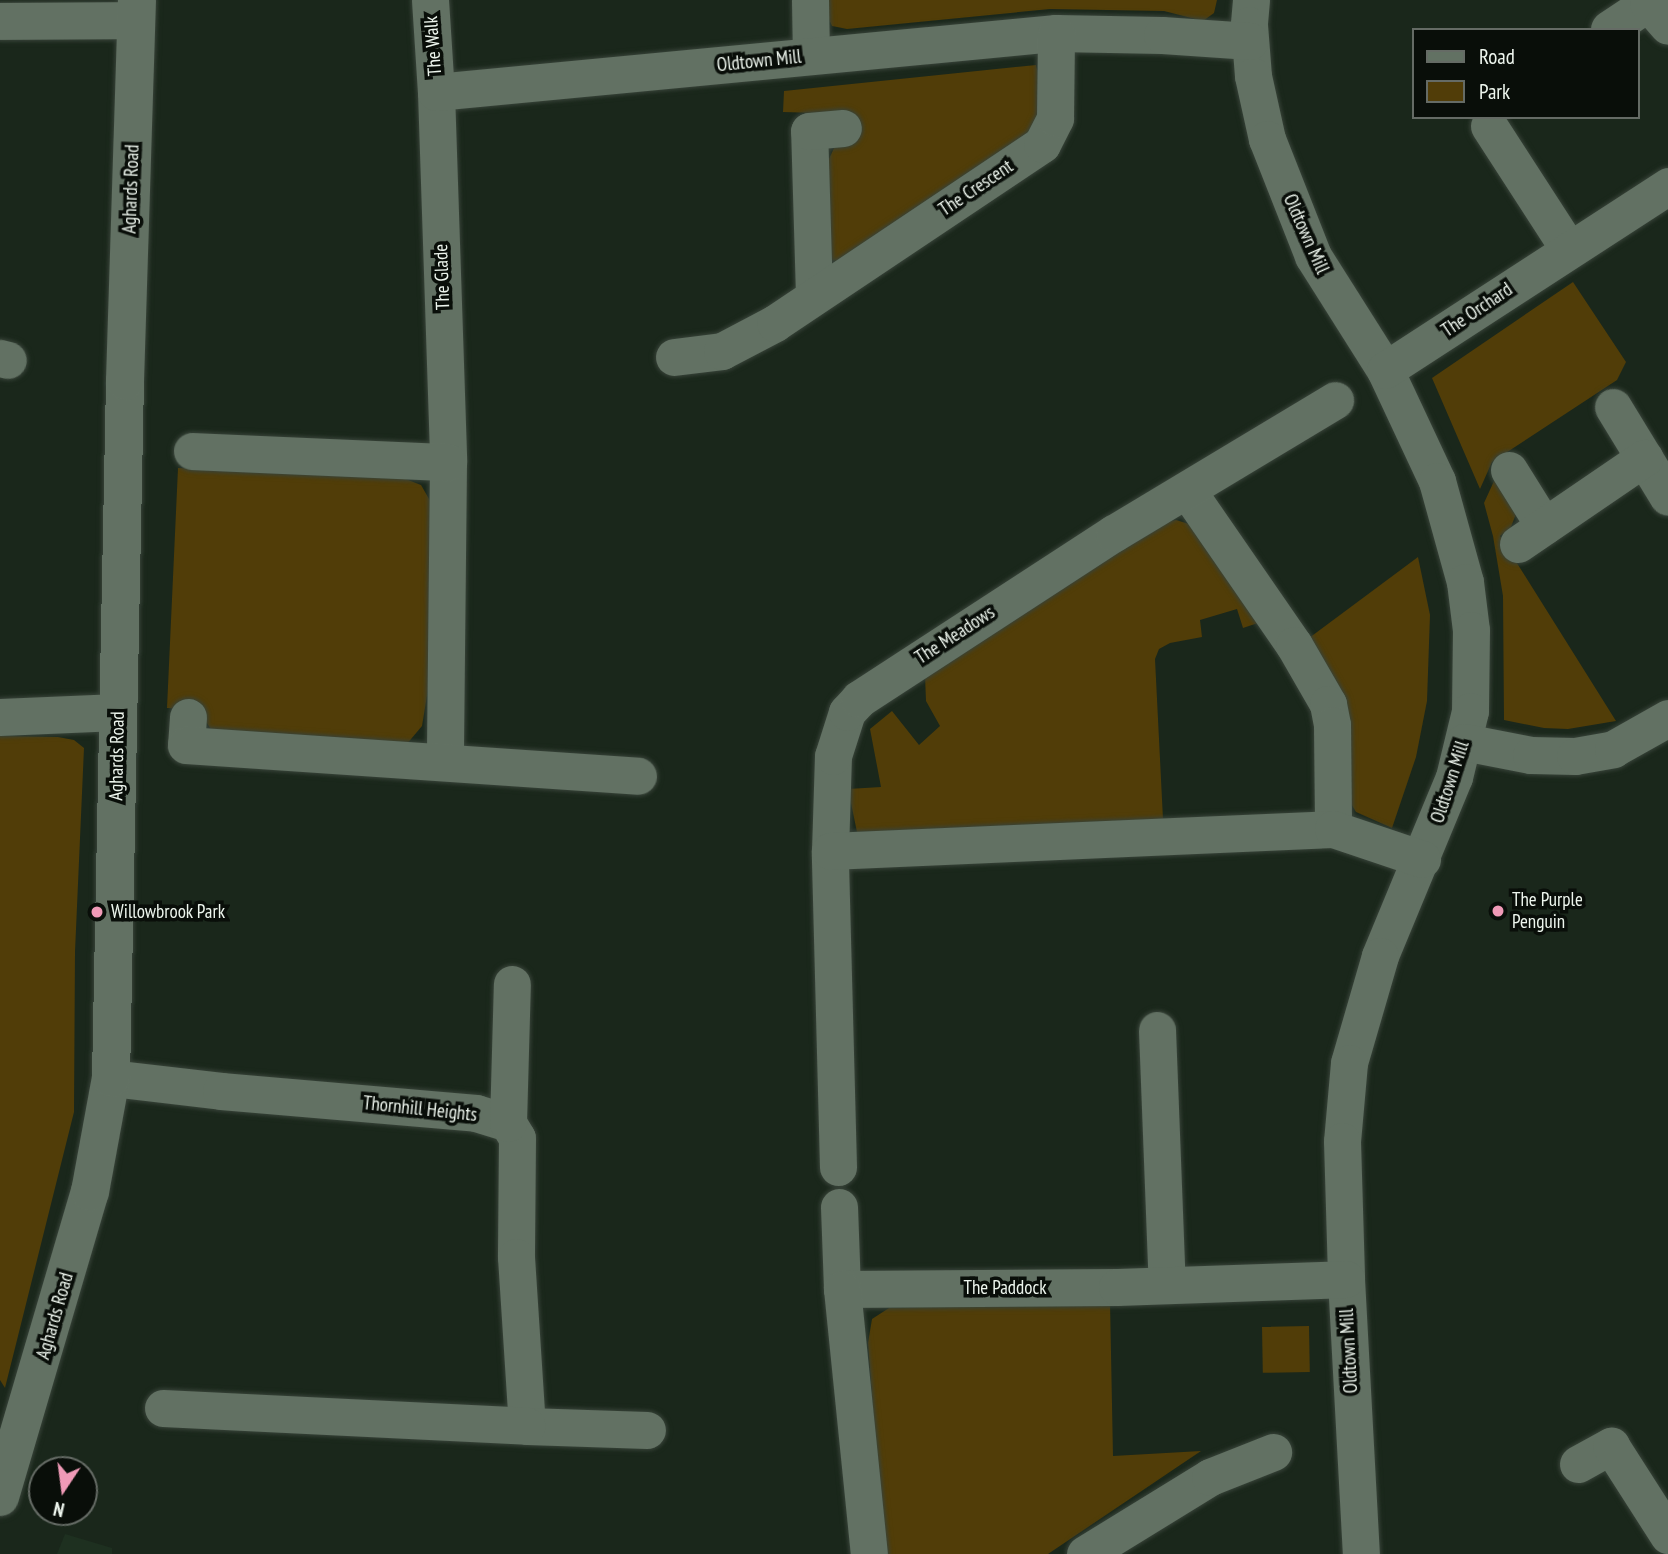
<!DOCTYPE html>
<style>
body{margin:0}
#map{position:relative;width:1668px;height:1554px;overflow:hidden;background:#1a271b;font-family:"PT Sans Narrow",sans-serif}
div>[style]{position:absolute}
[style*='--x']{left:calc(var(--x)*1px);top:calc(var(--y)*1px);width:calc(var(--w)*1px);rotate:calc(var(--a)*1deg)}
.built>*{inset:0;background:#1e3020}
.green>*{inset:0;background:#513d08;transform-origin:0 0}
.roads{filter:drop-shadow(0 0 2px #384339) drop-shadow(0 0 2px #384339)}
.street>*{height:37px;margin:-18.5px;padding:0 18.5px;transform-origin:18.5px;border-radius:18.5px;background:#627163}
.secondary>*{height:38px;margin:-19px;padding:0 19px;transform-origin:19px;border-radius:19px;background:#627163}
.dots>*{width:19px;height:19px;translate:-50% -50%;box-sizing:border-box;border:4px solid #090e09;border-radius:50%}
span{translate:-50% -50%;white-space:nowrap;text-align:center;line-height:1.15;-webkit-text-stroke:7px #090e09;paint-order:stroke}
.street-label{font-size:19px;color:#eef6ee}
.poi-label{font-size:19px;color:#eef6ee}
.left{translate:0 -50%;text-align:left}
.legend{position:absolute;left:1412px;top:28px;width:228px;height:91px;box-sizing:border-box;background:#090e09;border:2px solid #656b65;margin:0;padding:9px 12px;list-style:none;font-size:21px;color:#eef6ee}
.legend li{display:flex;align-items:center;gap:14px;height:35px}
.legend b{width:35px;border:2px solid #656b65}
.north{position:absolute;left:28px;top:1456px;width:70px;height:70px;box-sizing:border-box;background:#090e09;border:2px solid #656b65;border-radius:50%;rotate:193deg;font-size:19px;font-weight:700;line-height:28px;text-align:center;color:#eef6ee}
.north::after{content:'';display:block;margin:auto;width:24px;height:32px;background:#f09ab7;clip-path:polygon(50% 0,100% 100%,50% 72%,0 100%)}
</style>
<div id="map">
<div class="built">
<i style="clip-path:polygon(65px 1534px,112px 1548px,112px 1554px,57px 1554px)"></i>
</div>
<div class="green">
<i style="clip-path:polygon(824px 0,1217px 0,1214px 13px,1203px 21px,1164px 11px,1050px 9px,847px 29px,832px 26px,825px 11px)"></i>
<i style="clip-path:polygon(1036px 65px,1044px 97px,1040px 120px,1025px 140px,843px 262px,831px 260px,826px 250px,824px 170px,834px 148px,851px 143px,850px 114px,783px 112px,784px 91px)"></i>
<i style="clip-path:polygon(1573px 282px,1626px 362px,1617px 380px,1492px 462px,1480px 489px,1432px 378px)"></i>
<i style="clip-path:polygon(178px 468px,398px 476px,421px 485px,432px 504px,428px 690px,422px 726px,406px 745px,223px 735px,210px 728px,199px 710px,167px 708px)"></i>
<i style="clip-path:polygon(1499px 470px,1516px 514px,1511px 527px,1500px 536px,1616px 721px,1568px 729px,1544px 728px,1504px 720px,1503px 596px,1493px 536px,1484px 503px)"></i>
<i style="clip-path:polygon(1176px 520px,1189px 524px,1258px 623px,1243px 628px,1237px 609px,1200px 620px,1202px 637px,1170px 643px,1159px 649px,1155px 659px,1163px 819px,857px 832px,848px 789px,881px 787px,870px 729px,892px 711px,919px 745px,940px 726px,926px 701px,925px 676px,1160px 523px)"></i>
<i style="clip-path:polygon(1418px 557px,1430px 615px,1427px 701px,1416px 757px,1392px 828px,1356px 812px,1350px 802px,1305px 641px)"></i>
<i style="clip-path:polygon(0 736px,58px 737px,74px 740px,84px 748px,75px 952px,74px 1112px,5px 1388px,0 1380px)"></i>
<i style="clip-path:polygon(1110px 1301px,1113px 1456px,1201px 1451px,1048px 1554px,884px 1554px,868px 1343px,872px 1319px,889px 1308px)"></i>
<i style="left:1309px;top:1326px;width:46px;height:47px;rotate:89deg"></i>
</div>
<div class="roads">
<div class="street">
<i style="--x:430;--y:0;--w:92;--a:86.3"></i>
<i style="--x:436;--y:92;--w:370;--a:88.1"></i>
<i style="--x:448;--y:462;--w:299;--a:90.6"></i>
<i style="--x:810;--y:0;--w:55;--a:89"></i>
<i style="--x:1251;--y:0;--w:25;--a:95"></i>
<i style="--x:1249;--y:25;--w:51;--a:85.5"></i>
<i style="--x:1253;--y:76;--w:65;--a:77.5"></i>
<i style="--x:1267;--y:139;--w:126;--a:68.5"></i>
<i style="--x:1313;--y:256;--w:135;--a:57.7"></i>
<i style="--x:1385;--y:370;--w:123;--a:64.9"></i>
<i style="--x:1437;--y:481;--w:105;--a:74.5"></i>
<i style="--x:1465;--y:582;--w:48;--a:82.9"></i>
<i style="--x:1471;--y:630;--w:81;--a:90.7"></i>
<i style="--x:1470;--y:711;--w:68;--a:103.6"></i>
<i style="--x:1454;--y:777;--w:194;--a:112.5"></i>
<i style="--x:1380;--y:956;--w:111;--a:106.2"></i>
<i style="--x:1349;--y:1063;--w:78;--a:95.1"></i>
<i style="--x:1342;--y:1141;--w:138;--a:88.3"></i>
<i style="--x:1346;--y:1279;--w:275;--a:86.9"></i>
<i style="--x:0;--y:21;--w:136;--a:-0.4"></i>
<i style="--x:1609;--y:29;--w:47;--a:-33.7"></i>
<i style="--x:1648;--y:3;--w:30;--a:49"></i>
<i style="--x:436;--y:92;--w:623;--a:-5.44"></i>
<i style="--x:1056;--y:33;--w:106;--a:1.1"></i>
<i style="--x:1162;--y:35;--w:88;--a:3.9"></i>
<i style="--x:1489;--y:126;--w:145;--a:57.1"></i>
<i style="--x:814;--y:295;--w:164;--a:-91.7"></i>
<i style="--x:809;--y:131;--w:34;--a:-5"></i>
<i style="--x:674;--y:357;--w:48;--a:-7.1"></i>
<i style="--x:722;--y:351;--w:60;--a:-27.8"></i>
<i style="--x:775;--y:323;--w:321;--a:-33.8"></i>
<i style="--x:1042;--y:144;--w:29;--a:-63"></i>
<i style="--x:1055;--y:118;--w:85;--a:-89.3"></i>
<i style="--x:0;--y:358;--w:8;--a:14"></i>
<i style="--x:1385;--y:370;--w:338;--a:-33"></i>
<i style="--x:1613;--y:407;--w:105;--a:58.6"></i>
<i style="--x:192;--y:451;--w:256;--a:2.5"></i>
<i style="--x:1509;--y:470;--w:66;--a:58"></i>
<i style="--x:1187;--y:490;--w:188;--a:55.4"></i>
<i style="--x:1294;--y:645;--w:68;--a:60"></i>
<i style="--x:1328;--y:704;--w:21;--a:79"></i>
<i style="--x:1332;--y:725;--w:104;--a:89.4"></i>
<i style="--x:1518;--y:544;--w:153;--a:-34.3"></i>
<i style="--x:0;--y:717;--w:118;--a:-2.4"></i>
<i style="--x:188;--y:717;--w:28;--a:94"></i>
<i style="--x:186;--y:745;--w:453;--a:3.9"></i>
<i style="--x:1464;--y:742;--w:68;--a:11"></i>
<i style="--x:1531;--y:755;--w:44;--a:1.3"></i>
<i style="--x:1575;--y:756;--w:39;--a:-10"></i>
<i style="--x:1613;--y:749;--w:63;--a:-29.4"></i>
<i style="--x:830;--y:851;--w:95;--a:-88.2"></i>
<i style="--x:833;--y:756;--w:46;--a:-72.3"></i>
<i style="--x:847;--y:712;--w:18;--a:-47"></i>
<i style="--x:859;--y:699;--w:304;--a:-33.1"></i>
<i style="--x:1114;--y:533;--w:258;--a:-31"></i>
<i style="--x:1157;--y:1030;--w:255;--a:87.8"></i>
<i style="--x:111;--y:1078;--w:111;--a:6.7"></i>
<i style="--x:221;--y:1091;--w:256;--a:4.9"></i>
<i style="--x:476;--y:1113;--w:34;--a:17"></i>
<i style="--x:508;--y:1123;--w:17;--a:59"></i>
<i style="--x:517;--y:1138;--w:119;--a:90.5"></i>
<i style="--x:516;--y:1257;--w:169;--a:86.3"></i>
<i style="--x:527;--y:1426;--w:120;--a:1.9"></i>
<i style="--x:508;--y:1123;--w:139;--a:-88.4"></i>
<i style="--x:838;--y:1167;--w:316;--a:-91.5"></i>
<i style="--x:830;--y:851;--w:503;--a:-2.5"></i>
<i style="--x:1333;--y:829;--w:94;--a:18.6"></i>
<i style="--x:839;--y:1207;--w:82;--a:87.9"></i>
<i style="--x:842;--y:1289;--w:275;--a:-0.4"></i>
<i style="--x:1117;--y:1287;--w:229;--a:-2"></i>
<i style="--x:842;--y:1289;--w:266;--a:84.2"></i>
<i style="--x:163;--y:1408;--w:364;--a:2.8"></i>
<i style="--x:1578;--y:1464;--w:38;--a:-29"></i>
<i style="--x:1611;--y:1446;--w:106;--a:57.4"></i>
<i style="--x:1085;--y:1554;--w:147;--a:-31.6"></i>
<i style="--x:1210;--y:1477;--w:68;--a:-21.6"></i>
</div>
<div class="secondary">
<i style="--x:0;--y:1497;--w:318;--a:-73.6"></i>
<i style="--x:90;--y:1192;--w:116;--a:-79.6"></i>
<i style="--x:111;--y:1078;--w:697;--a:-88.85"></i>
<i style="--x:125;--y:381;--w:381;--a:-88.2"></i>
</div>
</div>
<div class="dots">
<i style="left:1498px;top:911px;background:#f09ab7"></i>
<i style="left:97px;top:912px;background:#f09ab7"></i>
</div>
<div class="street-label">
<span style="left:433px;top:46px;rotate:-94deg">The Walk</span>
<span style="left:759px;top:61px;rotate:-6deg">Oldtown Mill</span>
<span style="left:976px;top:188px;rotate:-34deg">The Crescent</span>
<span style="left:131px;top:189px;rotate:-88deg">Aghards Road</span>
<span style="left:1306px;top:234px;rotate:66deg">Oldtown Mill</span>
<span style="left:442px;top:277px;rotate:-92deg">The Glade</span>
<span style="left:1477px;top:310px;rotate:-34deg">The Orchard</span>
<span style="left:955px;top:635px;rotate:-33deg">The Meadows</span>
<span style="left:117px;top:756px;rotate:-89deg">Aghards Road</span>
<span style="left:1450px;top:782px;rotate:-72deg">Oldtown Mill</span>
<span style="left:420px;top:1109px;rotate:6deg">Thornhill Heights</span>
<span style="left:1005px;top:1288px">The Paddock</span>
<span style="left:55px;top:1316px;rotate:-74deg">Aghards Road</span>
<span style="left:1349px;top:1351px;rotate:-93deg">Oldtown Mill</span>
</div>
<div class="poi-label">
<span class="left" style="left:1512px;top:911px">The Purple<br>Penguin</span>
<span class="left" style="left:111px;top:912px">Willowbrook Park</span>
</div>
<ul class="legend">
<li><b style="height:9px;background:#627163"></b>Road</li>
<li><b style="height:19px;background:#513d08"></b>Park</li>
</ul>
<div class="north">N</div>
</div>
